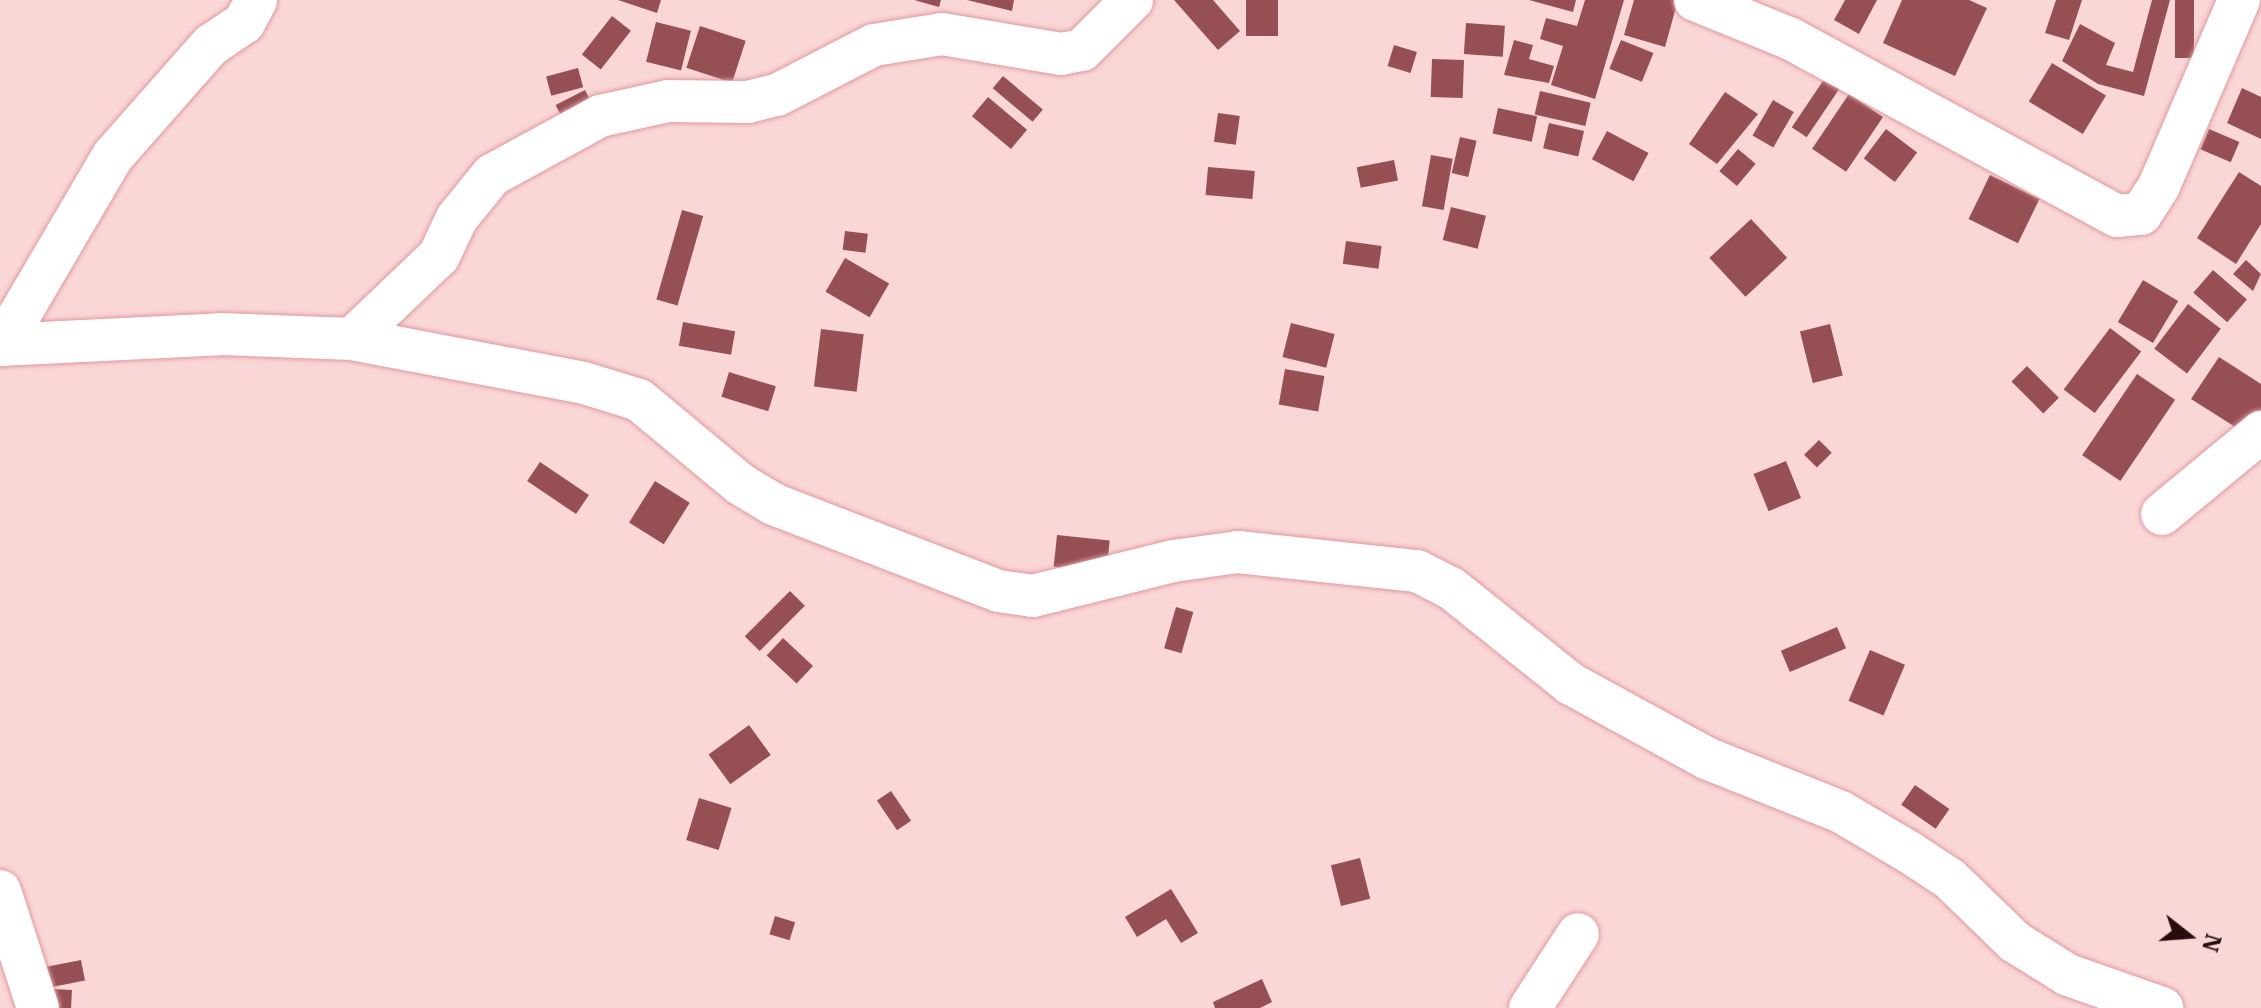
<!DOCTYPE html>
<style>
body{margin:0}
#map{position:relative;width:2261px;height:1008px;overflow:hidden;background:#f9d7d7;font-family:"IBM Plex Serif",serif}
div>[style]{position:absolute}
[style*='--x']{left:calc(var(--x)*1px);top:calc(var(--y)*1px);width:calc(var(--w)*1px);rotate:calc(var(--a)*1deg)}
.building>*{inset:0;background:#965054;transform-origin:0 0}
.roads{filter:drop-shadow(0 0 2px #e5979a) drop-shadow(0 0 2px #e5979a)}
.minor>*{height:42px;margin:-21px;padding:0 21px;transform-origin:21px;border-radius:21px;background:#fff}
span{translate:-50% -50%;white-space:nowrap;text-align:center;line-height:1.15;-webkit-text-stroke:6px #f9d7d7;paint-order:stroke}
.north{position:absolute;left:2149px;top:896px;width:80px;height:80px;-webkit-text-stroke:6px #f9d7d7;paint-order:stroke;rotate:107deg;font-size:22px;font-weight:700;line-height:32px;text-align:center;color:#280c0f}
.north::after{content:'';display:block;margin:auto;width:28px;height:36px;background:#280c0f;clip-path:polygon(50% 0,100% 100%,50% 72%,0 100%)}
</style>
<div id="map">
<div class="building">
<i style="clip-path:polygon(618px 0,661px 0,657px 13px)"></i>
<i style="clip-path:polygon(914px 0,941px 0,939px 7px)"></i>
<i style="clip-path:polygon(967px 0,1014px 0,1012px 11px)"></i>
<i style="clip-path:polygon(1174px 0,1213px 0,1240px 31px,1218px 50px)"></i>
<i style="left:1246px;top:0;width:32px;height:36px"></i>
<i style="clip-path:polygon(1529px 0,1576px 0,1573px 12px)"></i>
<i style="clip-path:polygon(1585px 0,1624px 0,1595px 99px,1551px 85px,1563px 46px,1540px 39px,1546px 18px,1577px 26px)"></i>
<i style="clip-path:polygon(1634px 0,1678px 0,1665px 47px,1624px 35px)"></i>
<i style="clip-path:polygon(1845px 0,1877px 0,1859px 34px,1834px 20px)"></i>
<i style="clip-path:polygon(1902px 0,1969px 0,1987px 8px,1955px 76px,1883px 43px)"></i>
<i style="clip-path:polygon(2056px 0,2082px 0,2069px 40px,2045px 33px)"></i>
<i style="clip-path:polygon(2152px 0,2170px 0,2144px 96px,2098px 84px,2062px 61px,2080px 24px,2115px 43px,2106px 65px,2133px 72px)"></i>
<i style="left:2175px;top:0;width:19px;height:58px"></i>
<i style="left:612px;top:16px;width:24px;height:49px;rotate:38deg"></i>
<i style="left:656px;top:22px;width:36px;height:41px;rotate:14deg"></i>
<i style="left:1466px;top:23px;width:39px;height:31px;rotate:4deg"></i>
<i style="left:700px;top:26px;width:48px;height:44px;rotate:18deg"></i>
<i style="clip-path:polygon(1514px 40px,1533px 45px,1529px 59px,1554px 66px,1549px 83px,1504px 75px)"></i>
<i style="left:1621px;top:40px;width:35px;height:31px;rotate:22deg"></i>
<i style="left:1394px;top:45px;width:24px;height:22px;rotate:17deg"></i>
<i style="left:1432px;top:59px;width:32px;height:38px;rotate:2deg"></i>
<i style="left:2052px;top:63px;width:63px;height:45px;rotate:31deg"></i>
<i style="left:578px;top:68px;width:20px;height:33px;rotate:75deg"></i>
<i style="left:1827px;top:75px;width:18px;height:63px;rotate:34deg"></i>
<i style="left:1003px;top:76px;width:52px;height:16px;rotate:40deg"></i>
<i style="clip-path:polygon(2242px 88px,2261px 97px,2261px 139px,2227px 123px)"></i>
<i style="left:585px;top:90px;width:20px;height:33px;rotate:63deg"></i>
<i style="left:1540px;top:91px;width:52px;height:24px;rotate:13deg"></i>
<i style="clip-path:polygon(1725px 92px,1758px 114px,1717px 164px,1689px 144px)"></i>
<i style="left:1849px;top:94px;width:41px;height:66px;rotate:34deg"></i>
<i style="left:988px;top:97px;width:51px;height:25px;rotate:40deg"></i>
<i style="left:1773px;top:100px;width:24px;height:41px;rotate:30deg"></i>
<i style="left:1498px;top:108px;width:40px;height:26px;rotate:12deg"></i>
<i style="left:1218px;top:113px;width:22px;height:29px;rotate:8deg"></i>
<i style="left:1549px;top:123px;width:36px;height:26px;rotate:13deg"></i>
<i style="left:1886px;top:129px;width:39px;height:37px;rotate:37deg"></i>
<i style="left:2209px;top:129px;width:33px;height:22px;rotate:23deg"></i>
<i style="left:1607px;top:131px;width:47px;height:32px;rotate:28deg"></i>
<i style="left:1460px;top:137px;width:17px;height:37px;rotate:13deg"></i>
<i style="left:1738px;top:149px;width:23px;height:29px;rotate:40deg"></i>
<i style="left:1431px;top:155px;width:22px;height:52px;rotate:10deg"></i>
<i style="left:1394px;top:160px;width:21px;height:38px;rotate:79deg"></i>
<i style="left:1208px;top:167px;width:47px;height:28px;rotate:5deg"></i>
<i style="clip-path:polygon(2239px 172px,2261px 186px,2261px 224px,2236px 264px,2197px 238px)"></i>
<i style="left:1990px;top:175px;width:55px;height:49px;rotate:26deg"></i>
<i style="left:1451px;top:207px;width:36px;height:34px;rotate:14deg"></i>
<i style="left:682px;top:210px;width:22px;height:93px;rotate:16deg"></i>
<i style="left:1751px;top:219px;width:53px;height:57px;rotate:47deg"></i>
<i style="left:845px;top:231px;width:23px;height:19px;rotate:7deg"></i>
<i style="left:1346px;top:241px;width:36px;height:23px;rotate:8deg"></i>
<i style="left:845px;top:258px;width:51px;height:39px;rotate:30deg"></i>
<i style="clip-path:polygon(2246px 260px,2261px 274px,2253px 291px,2233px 274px)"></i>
<i style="left:2213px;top:270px;width:45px;height:30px;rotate:41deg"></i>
<i style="left:2143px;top:280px;width:41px;height:49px;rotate:31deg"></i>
<i style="left:2188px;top:304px;width:41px;height:56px;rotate:37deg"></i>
<i style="left:683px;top:322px;width:53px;height:24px;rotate:10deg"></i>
<i style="left:1291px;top:323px;width:45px;height:35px;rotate:14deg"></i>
<i style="left:1830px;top:324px;width:53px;height:31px;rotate:76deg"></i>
<i style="left:2110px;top:328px;width:39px;height:77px;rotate:37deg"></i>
<i style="left:821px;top:329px;width:43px;height:58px;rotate:7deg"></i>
<i style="clip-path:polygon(2219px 357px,2261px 384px,2261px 425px,2248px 435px,2191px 399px)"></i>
<i style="left:2027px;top:366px;width:45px;height:22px;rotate:45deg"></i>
<i style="left:1285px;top:369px;width:40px;height:36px;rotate:10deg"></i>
<i style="left:729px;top:372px;width:49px;height:26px;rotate:17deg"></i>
<i style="left:2137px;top:374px;width:46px;height:98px;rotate:34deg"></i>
<i style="left:1819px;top:440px;width:18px;height:21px;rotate:45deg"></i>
<i style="left:1786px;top:461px;width:40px;height:35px;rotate:68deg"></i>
<i style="left:540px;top:462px;width:59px;height:23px;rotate:34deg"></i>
<i style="left:655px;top:481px;width:41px;height:49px;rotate:32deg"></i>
<i style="left:1057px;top:535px;width:53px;height:32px;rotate:6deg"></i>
<i style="left:790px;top:591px;width:21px;height:64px;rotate:45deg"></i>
<i style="left:1176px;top:607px;width:18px;height:43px;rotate:16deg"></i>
<i style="left:1837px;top:627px;width:23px;height:61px;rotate:67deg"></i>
<i style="left:783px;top:638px;width:41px;height:24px;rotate:43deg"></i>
<i style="left:1870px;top:650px;width:38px;height:55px;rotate:23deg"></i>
<i style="left:749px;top:725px;width:37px;height:50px;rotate:54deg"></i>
<i style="left:1915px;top:785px;width:42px;height:24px;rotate:35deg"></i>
<i style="left:891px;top:791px;width:36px;height:17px;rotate:56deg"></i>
<i style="left:699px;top:798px;width:34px;height:44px;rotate:17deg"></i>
<i style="left:1360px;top:858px;width:42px;height:30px;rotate:76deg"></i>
<i style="clip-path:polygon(1171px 889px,1198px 933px,1181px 943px,1166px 919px,1137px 937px,1125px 917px)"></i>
<i style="left:775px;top:916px;width:21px;height:19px;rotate:17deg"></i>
<i style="left:81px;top:960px;width:21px;height:40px;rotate:79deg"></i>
<i style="clip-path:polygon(1262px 979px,1272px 1002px,1260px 1008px,1215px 1008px,1213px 1002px)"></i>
<i style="left:52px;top:989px;width:20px;height:19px;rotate:3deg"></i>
</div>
<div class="roads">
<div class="minor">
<i style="--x:1695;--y:0;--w:104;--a:22.1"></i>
<i style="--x:1791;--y:39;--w:371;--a:28.5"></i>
<i style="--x:2117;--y:216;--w:24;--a:-5"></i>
<i style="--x:2141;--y:214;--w:33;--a:-57"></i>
<i style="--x:2159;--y:186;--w:202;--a:-66.7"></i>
<i style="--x:352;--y:339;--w:120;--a:-43.7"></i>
<i style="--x:439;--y:256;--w:42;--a:-64.7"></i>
<i style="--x:457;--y:218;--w:55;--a:-50.9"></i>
<i style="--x:492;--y:175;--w:123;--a:-28.6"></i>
<i style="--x:600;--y:116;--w:70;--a:-12.4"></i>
<i style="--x:668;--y:101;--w:80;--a:0.7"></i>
<i style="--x:748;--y:102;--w:30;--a:-14"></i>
<i style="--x:777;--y:95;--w:109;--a:-27.3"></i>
<i style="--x:874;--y:45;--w:69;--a:-9.2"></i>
<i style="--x:942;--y:34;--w:121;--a:9.5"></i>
<i style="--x:1061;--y:54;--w:21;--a:-11"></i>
<i style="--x:1082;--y:50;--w:71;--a:-45"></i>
<i style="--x:0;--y:345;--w:221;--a:-2.8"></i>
<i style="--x:221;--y:334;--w:131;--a:2.2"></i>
<i style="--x:352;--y:339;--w:236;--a:10.7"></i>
<i style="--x:584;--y:383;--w:58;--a:17.2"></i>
<i style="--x:639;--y:400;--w:131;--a:39.7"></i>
<i style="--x:740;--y:484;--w:39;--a:31"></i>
<i style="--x:773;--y:504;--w:241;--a:21.1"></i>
<i style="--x:998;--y:591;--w:35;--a:8"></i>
<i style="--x:1033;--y:596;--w:144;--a:-14"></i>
<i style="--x:1173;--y:561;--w:66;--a:-7.9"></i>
<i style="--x:1238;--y:552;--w:180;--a:6.1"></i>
<i style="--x:1417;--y:571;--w:38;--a:27"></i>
<i style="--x:1451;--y:588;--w:154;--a:38.7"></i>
<i style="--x:1571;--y:684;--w:154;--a:28.7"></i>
<i style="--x:1706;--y:758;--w:145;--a:21.8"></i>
<i style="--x:1841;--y:812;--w:79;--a:30.5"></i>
<i style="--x:1909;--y:852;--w:49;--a:33.4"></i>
<i style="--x:1950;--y:879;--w:91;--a:44.1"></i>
<i style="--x:2015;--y:942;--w:62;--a:31.9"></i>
<i style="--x:2068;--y:975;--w:100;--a:19.3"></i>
<i style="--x:2;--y:345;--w:219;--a:-59.6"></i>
<i style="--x:113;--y:156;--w:148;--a:-48.6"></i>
<i style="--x:211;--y:45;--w:40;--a:-34"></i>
<i style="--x:244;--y:23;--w:26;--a:-62"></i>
<i style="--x:2162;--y:514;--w:129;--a:-39.6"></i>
<i style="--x:0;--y:891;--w:123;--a:72"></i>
<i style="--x:1530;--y:1008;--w:88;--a:-57"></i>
</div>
</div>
<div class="north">N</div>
</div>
